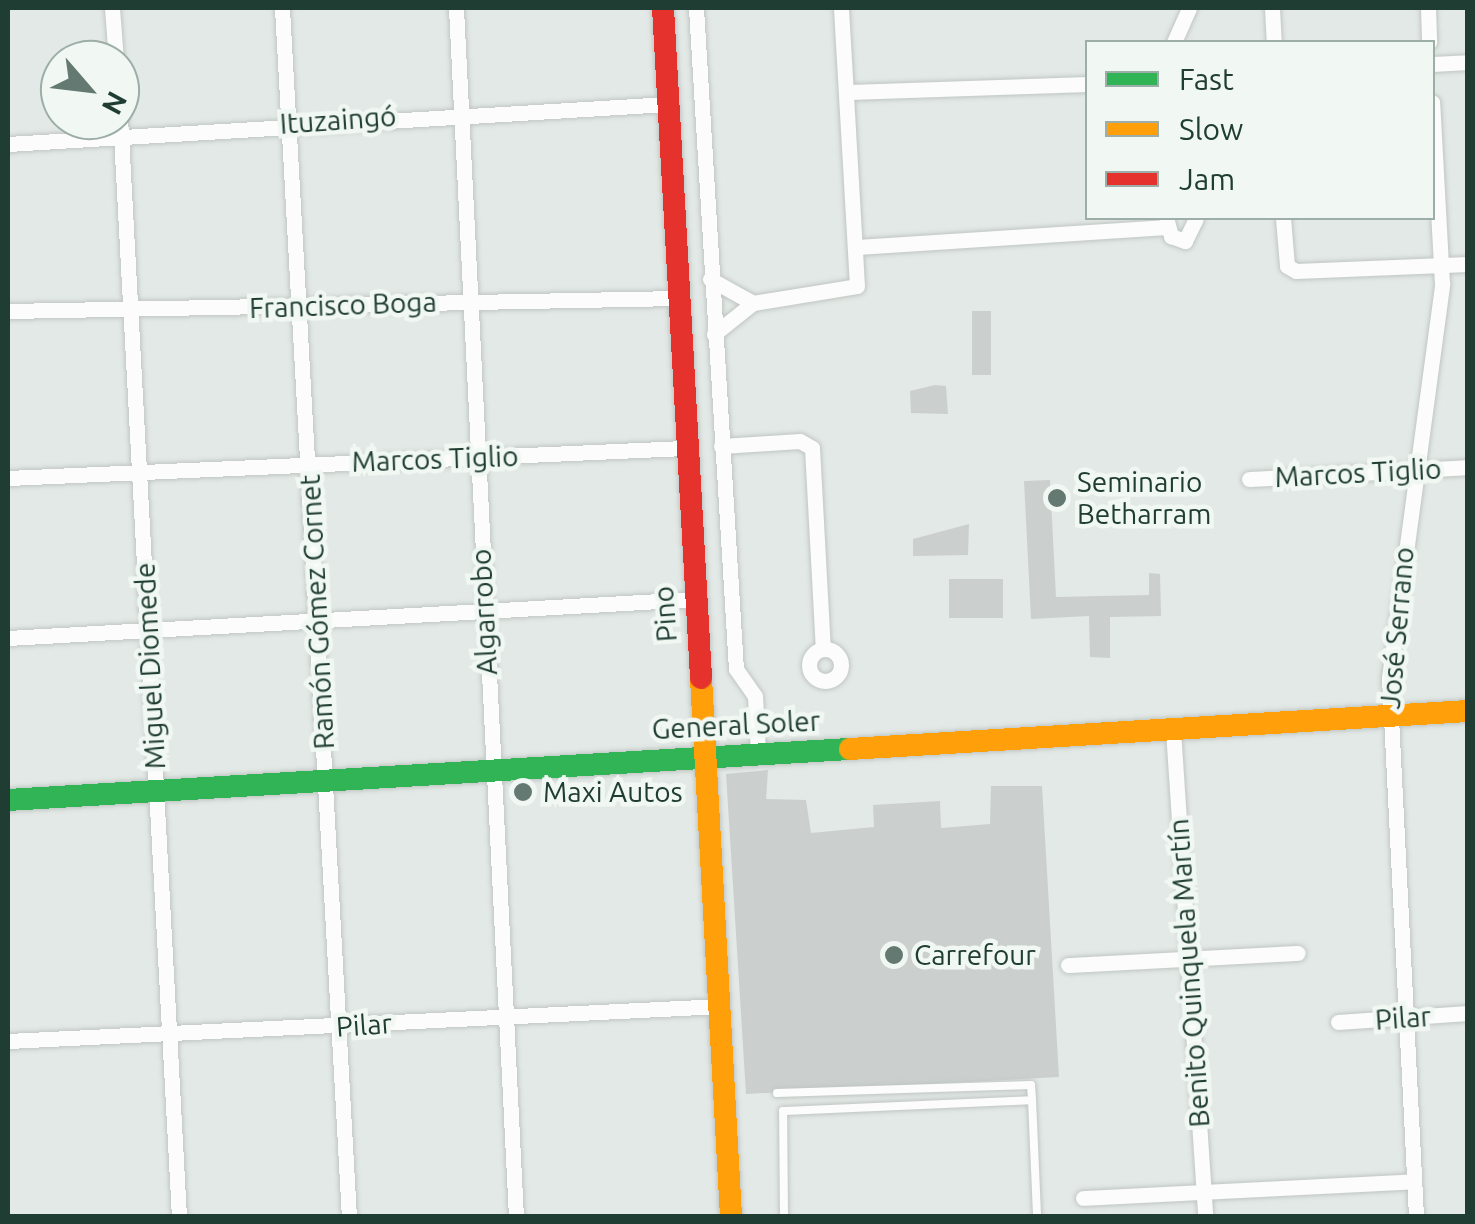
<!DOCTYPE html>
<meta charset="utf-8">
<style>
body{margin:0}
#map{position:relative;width:1475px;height:1224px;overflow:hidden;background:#e3e9e6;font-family:Ubuntu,sans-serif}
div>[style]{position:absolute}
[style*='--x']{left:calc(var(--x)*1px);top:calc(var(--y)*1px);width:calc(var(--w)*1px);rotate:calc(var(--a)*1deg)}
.building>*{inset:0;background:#cbd0ce;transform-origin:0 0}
.roads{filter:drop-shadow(0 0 2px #c0c6c3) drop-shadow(0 0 2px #c0c6c3)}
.lane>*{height:8px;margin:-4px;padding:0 4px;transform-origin:4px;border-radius:4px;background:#fbfcfb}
.street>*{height:15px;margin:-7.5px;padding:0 7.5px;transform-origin:7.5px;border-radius:7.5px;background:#fbfcfb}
.street>.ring{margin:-7.5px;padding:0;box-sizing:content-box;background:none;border:15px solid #fbfcfb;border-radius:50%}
.fast>*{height:22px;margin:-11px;padding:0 11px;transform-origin:11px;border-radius:11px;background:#30b455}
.slow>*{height:22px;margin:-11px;padding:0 11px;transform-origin:11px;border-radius:11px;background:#ff9f0a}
.jam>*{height:22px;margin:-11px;padding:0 11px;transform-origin:11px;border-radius:11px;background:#e5322d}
.dots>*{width:28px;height:28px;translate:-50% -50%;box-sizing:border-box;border:5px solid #f1f8f4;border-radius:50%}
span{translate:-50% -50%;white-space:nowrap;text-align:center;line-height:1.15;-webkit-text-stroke:9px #f1f8f4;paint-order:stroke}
.street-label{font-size:28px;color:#203d34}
.poi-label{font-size:28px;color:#203d34}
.left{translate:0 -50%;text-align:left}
.frame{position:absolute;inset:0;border:10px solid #203d34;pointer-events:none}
.legend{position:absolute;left:1085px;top:40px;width:350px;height:180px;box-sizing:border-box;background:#f1f8f4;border:2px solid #9dada7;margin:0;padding:12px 18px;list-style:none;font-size:30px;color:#203d34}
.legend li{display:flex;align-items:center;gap:20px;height:50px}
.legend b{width:50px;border:2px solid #9dada7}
.north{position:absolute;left:40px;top:40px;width:100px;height:100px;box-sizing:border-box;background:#f1f8f4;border:2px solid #9dada7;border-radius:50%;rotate:118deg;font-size:28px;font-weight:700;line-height:40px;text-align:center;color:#203d34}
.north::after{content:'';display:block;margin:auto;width:35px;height:45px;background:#647972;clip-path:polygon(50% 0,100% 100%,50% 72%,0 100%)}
</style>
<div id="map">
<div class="building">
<i style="left:972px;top:311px;width:19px;height:64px"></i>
<i style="clip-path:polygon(935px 385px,946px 386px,948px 414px,911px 413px,910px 391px)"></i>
<i style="clip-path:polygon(1050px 480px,1056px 597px,1149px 595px,1149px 573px,1160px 574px,1161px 616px,1110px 617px,1110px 658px,1090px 657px,1089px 616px,1031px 619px,1024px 481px)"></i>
<i style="clip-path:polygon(969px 524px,968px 555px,913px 556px,913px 539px)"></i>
<i style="left:949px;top:579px;width:54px;height:39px"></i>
<i style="clip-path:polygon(768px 770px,766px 799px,806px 800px,811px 833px,874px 827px,873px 805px,940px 801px,941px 828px,990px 824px,991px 786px,1042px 786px,1059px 1077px,746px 1094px,726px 774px)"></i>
</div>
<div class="roads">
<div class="lane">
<i style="--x:777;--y:1093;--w:254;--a:-1.8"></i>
<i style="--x:1031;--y:1085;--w:15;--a:86"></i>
<i style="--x:784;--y:1216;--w:105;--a:-90.5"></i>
<i style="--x:783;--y:1111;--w:249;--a:-2.5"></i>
<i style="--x:1032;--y:1100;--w:116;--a:87.5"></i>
</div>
<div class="street">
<i style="--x:112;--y:8;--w:52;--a:85.6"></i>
<i style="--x:282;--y:8;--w:1210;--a:86.83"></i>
<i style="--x:456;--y:8;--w:1209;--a:87.16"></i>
<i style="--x:696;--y:8;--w:662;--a:86.54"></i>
<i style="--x:736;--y:669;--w:33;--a:55"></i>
<i style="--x:755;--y:696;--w:58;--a:87"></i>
<i style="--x:1272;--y:8;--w:34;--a:87"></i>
<i style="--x:1428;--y:8;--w:34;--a:88"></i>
<i style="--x:1174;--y:42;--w:37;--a:-66"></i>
<i style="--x:1432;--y:64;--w:36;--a:-3"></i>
<i style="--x:849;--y:92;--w:239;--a:-1.9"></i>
<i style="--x:120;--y:117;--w:1101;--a:86.93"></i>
<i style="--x:8;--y:144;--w:661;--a:-3.47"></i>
<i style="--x:1283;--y:218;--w:48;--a:85.2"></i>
<i style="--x:1287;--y:266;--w:10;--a:29"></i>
<i style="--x:1296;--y:271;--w:172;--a:-2.3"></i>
<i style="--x:1167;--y:221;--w:16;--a:75"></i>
<i style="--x:1171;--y:236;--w:15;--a:20"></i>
<i style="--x:1185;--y:241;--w:25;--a:-64"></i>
<i style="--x:857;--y:247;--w:311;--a:-3.7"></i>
<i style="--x:710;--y:279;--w:49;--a:29.2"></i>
<i style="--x:753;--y:303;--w:50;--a:141.5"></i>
<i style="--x:753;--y:303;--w:105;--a:-9.3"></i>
<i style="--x:857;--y:286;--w:278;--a:-93.3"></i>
<i style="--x:8;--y:311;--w:671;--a:-1.11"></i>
<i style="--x:721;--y:446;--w:79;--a:-3.6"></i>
<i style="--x:800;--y:441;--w:14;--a:30"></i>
<i style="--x:812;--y:448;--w:201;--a:86.9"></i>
<i style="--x:8;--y:478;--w:677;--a:-2.54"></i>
<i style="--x:1249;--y:479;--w:219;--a:-3.1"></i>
<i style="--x:8;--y:638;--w:687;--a:-3.25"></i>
<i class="ring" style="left:809px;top:649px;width:17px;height:17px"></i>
<i style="--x:1173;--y:730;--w:487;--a:86.2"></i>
<i style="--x:1068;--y:965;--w:230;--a:-3"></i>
<i style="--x:1338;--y:1022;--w:130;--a:-4"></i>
<i style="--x:8;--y:1041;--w:713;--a:-2.81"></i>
<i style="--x:1083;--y:1198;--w:330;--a:-2.9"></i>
<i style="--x:1416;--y:1216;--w:539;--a:-92.87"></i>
<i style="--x:1389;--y:678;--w:398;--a:-82.3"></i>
<i style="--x:1442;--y:284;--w:182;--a:-93.1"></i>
</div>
<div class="fast">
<i style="--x:8;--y:800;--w:844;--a:-3.47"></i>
</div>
<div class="slow">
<i style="--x:701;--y:678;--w:539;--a:86.81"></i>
<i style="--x:850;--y:749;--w:619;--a:-3.52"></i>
</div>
<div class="jam">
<i style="--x:663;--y:8;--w:671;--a:86.75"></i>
</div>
</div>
<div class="dots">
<i style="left:1057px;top:498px;background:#647972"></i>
<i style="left:523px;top:792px;background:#647972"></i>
<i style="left:894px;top:955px;background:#647972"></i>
</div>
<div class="street-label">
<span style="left:338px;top:120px;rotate:-4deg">Ituzaingó</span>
<span style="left:343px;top:305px;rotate:-2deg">Francisco Boga</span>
<span style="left:435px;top:459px;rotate:-2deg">Marcos Tiglio</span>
<span style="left:1358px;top:473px;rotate:-3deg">Marcos Tiglio</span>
<span style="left:317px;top:612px;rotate:-93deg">Ramón Gómez Cornet</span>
<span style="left:484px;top:612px;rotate:-93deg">Algarrobo</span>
<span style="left:665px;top:614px;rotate:-94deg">Pino</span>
<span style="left:1397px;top:628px;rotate:-85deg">José Serrano</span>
<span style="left:150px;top:666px;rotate:-93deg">Miguel Diomede</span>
<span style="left:736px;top:725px;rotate:-3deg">General Soler</span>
<span style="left:1189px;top:973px;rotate:-94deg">Benito Quinquela Martín</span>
<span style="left:1403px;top:1018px;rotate:-4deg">Pilar</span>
<span style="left:364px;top:1025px;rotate:-4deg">Pilar</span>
</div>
<div class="poi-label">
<span class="left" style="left:1077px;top:498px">Seminario<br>Betharram</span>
<span class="left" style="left:543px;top:792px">Maxi Autos</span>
<span class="left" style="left:914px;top:955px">Carrefour</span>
</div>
<div class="frame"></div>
<ul class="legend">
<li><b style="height:12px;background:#30b455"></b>Fast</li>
<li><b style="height:12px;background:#ff9f0a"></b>Slow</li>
<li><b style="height:12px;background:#e5322d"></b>Jam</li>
</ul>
<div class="north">N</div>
</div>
